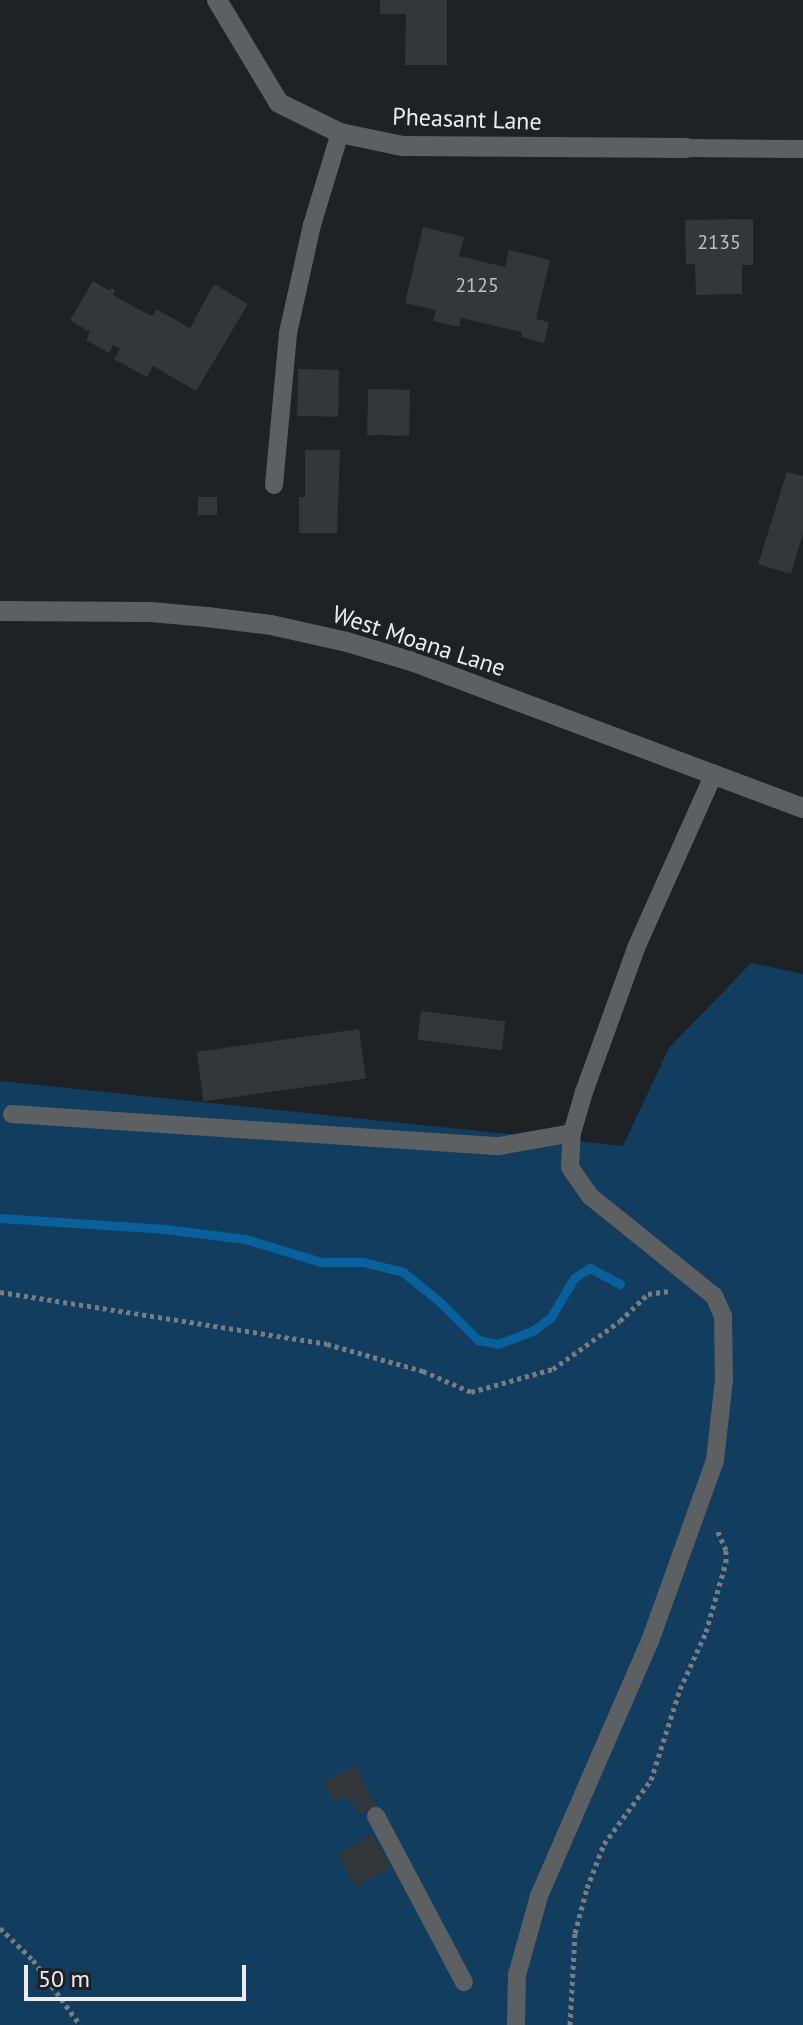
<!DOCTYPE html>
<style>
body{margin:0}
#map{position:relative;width:803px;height:2025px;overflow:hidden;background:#1d2227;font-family:"PT Sans",sans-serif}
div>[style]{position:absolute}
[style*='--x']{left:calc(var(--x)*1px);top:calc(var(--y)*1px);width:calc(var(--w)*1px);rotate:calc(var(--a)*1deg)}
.green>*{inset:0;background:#123d5f}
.stream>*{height:9px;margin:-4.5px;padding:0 4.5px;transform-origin:4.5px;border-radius:4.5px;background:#0a609a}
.building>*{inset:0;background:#32373c;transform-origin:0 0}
.path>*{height:5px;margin-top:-2.5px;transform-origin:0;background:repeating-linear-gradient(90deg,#787d81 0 4px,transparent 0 8px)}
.service>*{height:18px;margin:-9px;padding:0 9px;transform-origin:9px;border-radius:9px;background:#5d6062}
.minor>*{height:20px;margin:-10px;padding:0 10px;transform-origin:10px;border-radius:10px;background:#5d6062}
.tertiary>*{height:20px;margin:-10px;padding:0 10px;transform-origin:10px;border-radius:10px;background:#5d6062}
span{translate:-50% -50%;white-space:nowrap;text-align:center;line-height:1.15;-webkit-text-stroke:8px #1d2227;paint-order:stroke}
.number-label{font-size:20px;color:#bbc0c3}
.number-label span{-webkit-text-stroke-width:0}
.street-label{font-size:24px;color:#e9edf0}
.scale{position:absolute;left:24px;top:1965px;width:222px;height:36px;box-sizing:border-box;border:4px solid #e9edf0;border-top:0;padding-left:10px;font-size:24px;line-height:28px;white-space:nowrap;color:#e9edf0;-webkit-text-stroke:6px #1d2227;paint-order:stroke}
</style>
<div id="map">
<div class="green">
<i style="clip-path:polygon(751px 963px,803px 974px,803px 2025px,0 2025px,0 1081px,623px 1146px,669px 1048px)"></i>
</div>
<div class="stream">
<i style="--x:0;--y:1218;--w:166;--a:3.8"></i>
<i style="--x:166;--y:1229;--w:80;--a:7.2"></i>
<i style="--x:245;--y:1239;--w:79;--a:16.8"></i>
<i style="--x:321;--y:1262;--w:42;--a:0"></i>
<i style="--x:363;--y:1262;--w:41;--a:14"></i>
<i style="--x:403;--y:1272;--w:46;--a:38.9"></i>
<i style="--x:439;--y:1301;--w:55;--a:45"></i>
<i style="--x:478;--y:1340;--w:20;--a:11"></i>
<i style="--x:498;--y:1344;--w:39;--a:-21"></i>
<i style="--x:534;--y:1330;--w:21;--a:-37"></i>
<i style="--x:551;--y:1317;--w:45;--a:-59.5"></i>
<i style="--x:574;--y:1278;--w:19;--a:-32"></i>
<i style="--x:590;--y:1268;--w:34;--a:28"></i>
</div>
<div class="building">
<i style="clip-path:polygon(380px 0,447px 0,447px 65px,405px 65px,406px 14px,380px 14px)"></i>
<i style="clip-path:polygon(753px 219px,753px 265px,742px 265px,742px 294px,696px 295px,695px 264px,686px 264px,685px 220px)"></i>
<i style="clip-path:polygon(423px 227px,464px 237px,459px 256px,505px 267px,509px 250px,550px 260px,536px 319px,549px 322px,544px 343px,521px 337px,522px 332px,461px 318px,459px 327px,433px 321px,436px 310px,405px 303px)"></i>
<i style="clip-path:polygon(93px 281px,110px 291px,111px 288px,115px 290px,113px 295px,149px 315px,153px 315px,156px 309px,190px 328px,214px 284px,248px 304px,196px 391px,153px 366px,147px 377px,114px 359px,120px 349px,113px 345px,109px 353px,86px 340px,90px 332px,70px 320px)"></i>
<i style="left:298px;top:369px;width:41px;height:47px;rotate:1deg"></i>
<i style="left:368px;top:389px;width:42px;height:46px;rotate:1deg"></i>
<i style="clip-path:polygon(305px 450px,340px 450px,337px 533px,299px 533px,299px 497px,305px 497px)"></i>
<i style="clip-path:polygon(787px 472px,803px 476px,803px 533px,791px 574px,758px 564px)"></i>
<i style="left:198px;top:497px;width:19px;height:18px"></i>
<i style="left:421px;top:1011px;width:85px;height:29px;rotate:7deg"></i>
<i style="left:359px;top:1029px;width:50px;height:164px;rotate:82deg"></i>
<i style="clip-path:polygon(356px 1766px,376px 1806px,359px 1814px,348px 1796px,335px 1802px,323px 1783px)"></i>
<i style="left:372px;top:1834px;width:38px;height:40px;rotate:60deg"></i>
</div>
<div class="path">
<i style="--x:0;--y:1292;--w:331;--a:9"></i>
<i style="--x:327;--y:1344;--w:100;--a:15.7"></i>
<i style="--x:423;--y:1371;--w:52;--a:23.6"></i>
<i style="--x:471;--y:1392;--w:85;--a:-15.7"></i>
<i style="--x:553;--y:1369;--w:82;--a:-35.6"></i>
<i style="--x:620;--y:1321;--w:39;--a:-44"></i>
<i style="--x:648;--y:1294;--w:21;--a:-8"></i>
<i style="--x:0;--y:1928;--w:46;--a:44.1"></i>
<i style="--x:33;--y:1960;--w:80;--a:54.1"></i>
<i style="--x:570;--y:2025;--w:92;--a:-86.9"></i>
<i style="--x:575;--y:1933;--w:47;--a:-75.1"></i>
<i style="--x:587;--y:1888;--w:47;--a:-68.9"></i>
<i style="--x:604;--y:1844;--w:79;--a:-53.7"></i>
<i style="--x:651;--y:1780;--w:96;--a:-72.3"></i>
<i style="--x:680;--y:1689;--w:63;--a:-65.5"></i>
<i style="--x:706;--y:1632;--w:73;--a:-74.1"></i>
<i style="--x:726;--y:1562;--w:12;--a:-90"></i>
<i style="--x:726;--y:1550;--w:24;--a:-114"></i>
</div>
<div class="service">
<i style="--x:687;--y:148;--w:116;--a:0.5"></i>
<i style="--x:274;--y:485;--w:153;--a:-84.7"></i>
<i style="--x:288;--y:333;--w:111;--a:-77.5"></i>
<i style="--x:312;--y:225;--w:96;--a:-73.1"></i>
<i style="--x:12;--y:1114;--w:488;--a:3.8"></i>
<i style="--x:499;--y:1146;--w:74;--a:-10.1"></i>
<i style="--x:376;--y:1816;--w:188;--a:62.1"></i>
<i style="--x:516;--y:2025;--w:50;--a:-88.9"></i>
<i style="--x:517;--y:1975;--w:82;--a:-74.4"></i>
<i style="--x:539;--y:1896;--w:278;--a:-66.5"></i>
<i style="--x:650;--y:1641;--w:192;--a:-70.2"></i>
<i style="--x:715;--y:1460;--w:81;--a:-83.6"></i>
<i style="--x:724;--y:1380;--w:64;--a:-90.9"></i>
<i style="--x:723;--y:1316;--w:22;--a:-114"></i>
<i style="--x:714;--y:1296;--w:159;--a:-141.1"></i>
<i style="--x:590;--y:1196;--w:35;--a:-125"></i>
<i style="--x:570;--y:1167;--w:34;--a:-87"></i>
<i style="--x:572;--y:1133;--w:43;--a:-73.7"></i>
<i style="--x:584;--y:1092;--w:153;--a:-70.1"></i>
<i style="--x:636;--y:948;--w:191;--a:-65.9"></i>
</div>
<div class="minor">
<i style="--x:217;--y:0;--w:120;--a:59"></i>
<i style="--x:279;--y:103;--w:68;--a:26.2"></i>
<i style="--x:340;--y:133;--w:63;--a:11.8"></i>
<i style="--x:402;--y:146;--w:285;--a:0.4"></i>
</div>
<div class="tertiary">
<i style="--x:0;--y:611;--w:151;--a:0.4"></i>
<i style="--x:151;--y:612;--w:56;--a:5.1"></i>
<i style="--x:207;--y:617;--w:64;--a:7.1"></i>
<i style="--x:271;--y:625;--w:78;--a:12.6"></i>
<i style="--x:347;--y:642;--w:70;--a:16.6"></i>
<i style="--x:414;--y:662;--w:415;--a:20.6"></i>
</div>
<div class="number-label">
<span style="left:719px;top:242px">2135</span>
<span style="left:477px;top:285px">2125</span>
</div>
<div class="street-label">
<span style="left:467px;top:119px;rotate:2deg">Pheasant Lane</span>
<span style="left:419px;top:641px;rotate:18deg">West Moana Lane</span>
</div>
<div class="scale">50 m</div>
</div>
